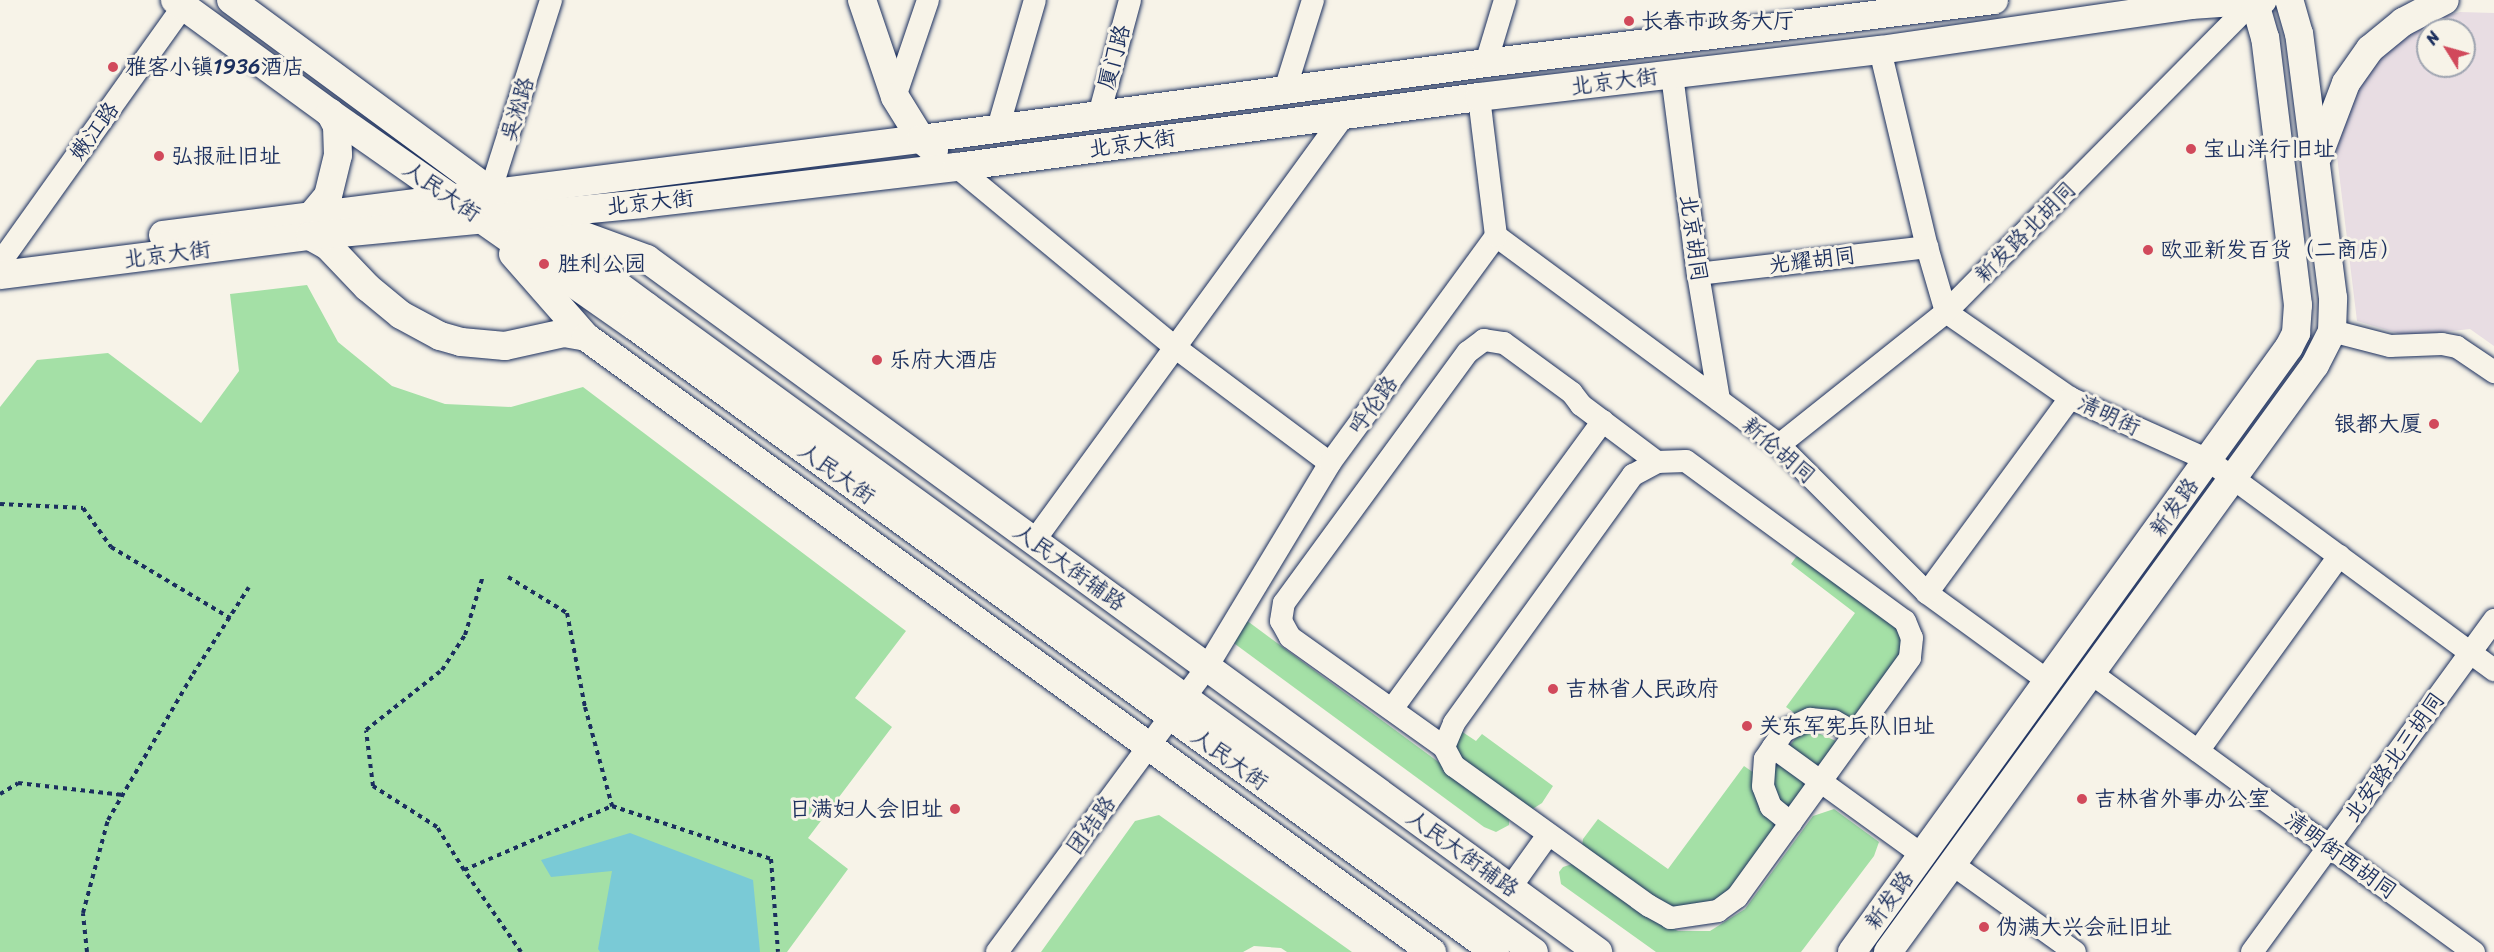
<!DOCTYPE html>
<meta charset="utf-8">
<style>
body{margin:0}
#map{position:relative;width:2494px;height:952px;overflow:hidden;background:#f7f3e8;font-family:Sriracha,"LXGW WenKai TC",sans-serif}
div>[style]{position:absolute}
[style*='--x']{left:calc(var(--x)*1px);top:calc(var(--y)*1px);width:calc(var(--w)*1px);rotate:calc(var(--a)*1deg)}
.built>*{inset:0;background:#e8dde3}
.green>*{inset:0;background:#a4e0a6}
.water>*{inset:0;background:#7acad6}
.path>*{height:4px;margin-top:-2px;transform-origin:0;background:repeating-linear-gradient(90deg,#1b2f5e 0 4.5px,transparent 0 9px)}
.roads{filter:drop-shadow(0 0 2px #1b2f5e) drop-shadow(0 0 2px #1b2f5e)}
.minor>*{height:22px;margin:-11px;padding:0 11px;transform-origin:11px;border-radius:11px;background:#f7f3e8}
.major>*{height:28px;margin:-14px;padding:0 14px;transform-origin:14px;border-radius:14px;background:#f7f3e8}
.dots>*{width:16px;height:16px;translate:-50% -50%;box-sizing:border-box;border:3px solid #f7f3e8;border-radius:50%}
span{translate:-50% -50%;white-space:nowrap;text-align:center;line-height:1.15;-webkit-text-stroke:6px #f7f3e8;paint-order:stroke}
.poi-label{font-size:22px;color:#1b2f5e}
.left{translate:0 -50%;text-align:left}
.right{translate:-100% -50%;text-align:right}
.street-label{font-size:22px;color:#1b2f5e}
.north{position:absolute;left:2416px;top:18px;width:60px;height:60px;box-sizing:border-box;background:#f7f3e8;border:2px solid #9fa5b1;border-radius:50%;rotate:307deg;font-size:16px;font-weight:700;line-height:24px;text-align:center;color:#1b2f5e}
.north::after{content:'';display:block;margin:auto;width:21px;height:27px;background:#d1495b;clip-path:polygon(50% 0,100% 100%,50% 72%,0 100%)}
</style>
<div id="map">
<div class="built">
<i style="clip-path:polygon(evenodd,2460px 12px,2494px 13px,2494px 346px,2470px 329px,2407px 336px,2357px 321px,2336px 148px,2346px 108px,2379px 57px,2408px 33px,2442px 17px,2460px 12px,2428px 30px,2464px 30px,2464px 66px,2428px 66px,2428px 30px)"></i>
</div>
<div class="green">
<i style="clip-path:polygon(307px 285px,338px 342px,392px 386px,445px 404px,511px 407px,583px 387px,906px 631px,855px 698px,892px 727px,808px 838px,848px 869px,787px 952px,0 952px,0 407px,37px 360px,108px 353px,201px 423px,239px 371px,230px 294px)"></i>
<i style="clip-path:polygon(1807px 556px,1900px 624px,1906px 649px,1855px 720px,1800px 717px,1786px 707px,1855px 613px,1791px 564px,1796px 557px)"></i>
<i style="clip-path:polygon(1246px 620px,1509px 814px,1509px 825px,1496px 832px,1484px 827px,1231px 641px)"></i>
<i style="clip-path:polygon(1458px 729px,1476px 741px,1482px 734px,1553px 786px,1542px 803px,1531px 810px,1459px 765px,1451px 745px)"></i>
<i style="clip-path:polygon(1816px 732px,1836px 741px,1821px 763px,1816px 766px,1789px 747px,1798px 735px)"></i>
<i style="clip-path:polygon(1778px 762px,1804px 781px,1804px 787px,1788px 808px,1781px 803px,1770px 775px)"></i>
<i style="clip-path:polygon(1744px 766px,1757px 775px,1779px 823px,1734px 887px,1715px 902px,1673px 910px,1582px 847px,1583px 839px,1598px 819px,1668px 869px)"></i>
<i style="clip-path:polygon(1834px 809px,1879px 842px,1874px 856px,1801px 952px,1656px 952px,1561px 884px,1559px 872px,1563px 867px,1572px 864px,1580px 866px,1654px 920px,1678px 931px,1710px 931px,1745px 909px,1813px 816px)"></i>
<i style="clip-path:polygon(1159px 815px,1352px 952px,1287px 952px,1281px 948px,1254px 946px,1243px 952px,1041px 952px,1135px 821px)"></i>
</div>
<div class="water">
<i style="clip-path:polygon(630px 833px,753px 880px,760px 952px,600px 952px,598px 949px,612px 871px,551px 877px,541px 860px)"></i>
</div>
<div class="path">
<i style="--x:0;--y:504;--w:83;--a:2.8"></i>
<i style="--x:83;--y:508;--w:48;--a:54.3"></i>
<i style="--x:111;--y:547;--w:139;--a:30.8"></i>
<i style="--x:508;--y:577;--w:69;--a:31.4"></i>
<i style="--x:567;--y:613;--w:96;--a:79.2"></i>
<i style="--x:585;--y:707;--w:103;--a:74.7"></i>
<i style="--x:612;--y:806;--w:168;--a:18.4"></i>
<i style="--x:771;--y:859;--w:93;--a:85.7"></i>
<i style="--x:0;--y:794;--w:21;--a:-31"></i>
<i style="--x:18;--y:783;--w:106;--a:6.5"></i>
<i style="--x:464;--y:870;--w:51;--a:-122.1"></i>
<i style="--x:437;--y:827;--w:76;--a:-147.4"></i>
<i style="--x:373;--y:786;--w:56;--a:-97.1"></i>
<i style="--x:366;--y:730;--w:97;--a:-38.3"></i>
<i style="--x:442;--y:670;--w:42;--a:-56.7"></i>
<i style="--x:465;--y:635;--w:59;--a:-73.1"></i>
<i style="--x:87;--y:952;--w:39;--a:-96"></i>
<i style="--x:83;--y:913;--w:96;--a:-75"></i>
<i style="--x:108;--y:820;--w:169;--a:-59.8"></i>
<i style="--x:193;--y:674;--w:103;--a:-57.2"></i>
<i style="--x:521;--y:952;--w:100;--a:-124.8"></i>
<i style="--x:464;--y:870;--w:161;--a:-23.4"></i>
</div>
<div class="roads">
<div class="minor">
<i style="--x:1880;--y:50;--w:203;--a:76.6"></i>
<i style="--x:1927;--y:247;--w:68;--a:73.7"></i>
<i style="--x:1946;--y:312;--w:151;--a:34.7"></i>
<i style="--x:2070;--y:398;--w:151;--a:24.2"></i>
<i style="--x:2208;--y:460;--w:355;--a:36.3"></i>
<i style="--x:1486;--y:63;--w:66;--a:-73.2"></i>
<i style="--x:1672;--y:75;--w:201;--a:82.6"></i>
<i style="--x:1698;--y:274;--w:128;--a:80.5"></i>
<i style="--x:1285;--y:90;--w:94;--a:-72.7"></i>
<i style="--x:895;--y:97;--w:102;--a:-71.2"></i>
<i style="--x:1099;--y:115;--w:119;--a:-74.9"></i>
<i style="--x:998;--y:128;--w:133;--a:-73.9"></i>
<i style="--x:957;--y:167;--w:284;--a:39.6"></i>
<i style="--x:1176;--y:348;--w:192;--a:36.8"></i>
<i style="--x:486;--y:205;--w:215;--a:-72.4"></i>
<i style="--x:1496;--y:236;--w:352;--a:36.4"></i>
<i style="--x:1779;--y:445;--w:209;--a:45"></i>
<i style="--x:1927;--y:593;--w:150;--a:36"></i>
<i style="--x:5;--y:256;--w:307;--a:-54.5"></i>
<i style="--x:1698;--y:274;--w:231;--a:-6.7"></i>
<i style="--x:2332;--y:331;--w:60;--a:14.5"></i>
<i style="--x:2390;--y:346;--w:52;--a:-2.2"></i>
<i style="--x:2442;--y:344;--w:15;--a:11"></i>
<i style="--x:2457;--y:347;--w:45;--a:34"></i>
<i style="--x:1779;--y:445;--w:213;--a:-38.5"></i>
<i style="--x:1946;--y:312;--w:438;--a:-45.3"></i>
<i style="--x:1686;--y:461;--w:271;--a:36.2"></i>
<i style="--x:1905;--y:621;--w:18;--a:68"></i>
<i style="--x:1912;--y:638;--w:20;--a:96"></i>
<i style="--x:1910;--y:658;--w:295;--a:125.9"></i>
<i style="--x:1737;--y:897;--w:24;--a:144"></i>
<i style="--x:1718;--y:911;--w:48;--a:171.5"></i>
<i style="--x:1671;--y:918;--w:25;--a:-151"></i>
<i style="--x:1649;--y:906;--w:240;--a:-144.3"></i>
<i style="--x:1454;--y:766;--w:21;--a:-118"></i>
<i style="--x:1444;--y:747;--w:26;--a:-67"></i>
<i style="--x:1454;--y:723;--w:306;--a:-54.2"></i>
<i style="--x:1633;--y:475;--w:27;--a:-28"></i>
<i style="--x:1657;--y:462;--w:29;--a:-2"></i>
<i style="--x:1034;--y:541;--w:528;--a:-53.93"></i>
<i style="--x:1927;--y:593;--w:242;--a:-53.7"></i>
<i style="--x:2091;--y:673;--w:474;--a:36.1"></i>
<i style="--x:1392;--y:709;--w:357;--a:-53.8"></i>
<i style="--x:1444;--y:747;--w:189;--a:-144.5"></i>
<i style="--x:1290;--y:637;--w:18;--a:-119"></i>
<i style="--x:1281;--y:621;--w:18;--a:-81"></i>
<i style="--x:1284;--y:603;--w:311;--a:-53.8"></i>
<i style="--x:1468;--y:352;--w:20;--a:-37"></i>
<i style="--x:1484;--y:340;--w:20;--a:9"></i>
<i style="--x:1504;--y:343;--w:84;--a:36.3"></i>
<i style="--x:1572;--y:393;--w:15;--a:53"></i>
<i style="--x:1581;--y:405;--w:95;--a:36.9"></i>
<i style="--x:1773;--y:747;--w:184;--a:35.9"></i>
<i style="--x:2198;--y:751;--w:241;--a:-54.1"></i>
<i style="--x:1791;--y:823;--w:26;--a:-141"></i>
<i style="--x:1771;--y:807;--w:22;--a:-111"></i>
<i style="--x:1763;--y:786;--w:27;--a:-86"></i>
<i style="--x:1765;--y:759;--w:34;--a:-56"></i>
<i style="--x:1784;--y:731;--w:29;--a:-25"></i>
<i style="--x:1810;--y:719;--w:24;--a:5"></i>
<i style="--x:1834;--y:721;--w:24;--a:30"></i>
<i style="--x:1952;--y:864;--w:151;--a:35.6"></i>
<i style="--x:1510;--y:888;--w:65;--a:-54.4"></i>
<i style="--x:997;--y:952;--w:354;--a:-53.6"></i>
<i style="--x:1207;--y:667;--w:238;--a:-58.9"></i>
<i style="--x:1330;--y:463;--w:281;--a:-53.8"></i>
<i style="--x:1496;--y:236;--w:140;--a:-97"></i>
<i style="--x:2252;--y:952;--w:411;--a:-53.9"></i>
</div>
<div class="major">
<i style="--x:175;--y:0;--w:192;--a:36.1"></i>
<i style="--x:330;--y:113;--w:370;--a:35"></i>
<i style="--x:633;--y:325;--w:1066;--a:36.03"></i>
<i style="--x:231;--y:0;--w:516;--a:36.4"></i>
<i style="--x:646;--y:306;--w:1098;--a:36.04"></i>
<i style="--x:862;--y:0;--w:102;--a:71.2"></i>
<i style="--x:895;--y:97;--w:49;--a:58.2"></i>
<i style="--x:921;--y:139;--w:17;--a:40"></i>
<i style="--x:2319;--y:154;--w:76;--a:-69.2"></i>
<i style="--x:2346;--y:83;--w:42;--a:-54.8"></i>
<i style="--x:2370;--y:49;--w:43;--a:-39.3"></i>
<i style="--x:2403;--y:22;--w:47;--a:-27.6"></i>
<i style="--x:312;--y:215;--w:25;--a:-50"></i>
<i style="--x:328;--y:196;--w:42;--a:-76.3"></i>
<i style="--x:338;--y:155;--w:29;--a:-92"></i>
<i style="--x:337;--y:126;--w:15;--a:-118"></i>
<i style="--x:551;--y:224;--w:102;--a:20"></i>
<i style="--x:647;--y:259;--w:1177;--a:36.08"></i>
<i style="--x:163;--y:235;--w:764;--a:-7.22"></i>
<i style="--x:921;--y:139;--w:570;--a:-7.66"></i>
<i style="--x:1486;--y:63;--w:512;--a:-7.07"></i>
<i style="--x:310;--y:236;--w:21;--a:29"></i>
<i style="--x:328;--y:246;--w:57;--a:46.4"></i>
<i style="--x:367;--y:287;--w:44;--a:39.5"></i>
<i style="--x:401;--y:315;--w:44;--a:28.3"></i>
<i style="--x:440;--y:336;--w:22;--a:16"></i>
<i style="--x:461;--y:342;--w:44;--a:5.2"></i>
<i style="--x:505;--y:346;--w:60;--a:-12.4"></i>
<i style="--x:564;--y:333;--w:22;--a:10"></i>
<i style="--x:513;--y:254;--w:111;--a:48.7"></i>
<i style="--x:586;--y:337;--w:1046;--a:36.02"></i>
<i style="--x:0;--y:275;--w:312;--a:-7.2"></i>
<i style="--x:310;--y:236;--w:333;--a:-5.5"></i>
<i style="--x:641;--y:204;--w:318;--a:-6.7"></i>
<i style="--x:957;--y:167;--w:527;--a:-7.64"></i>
<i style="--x:1479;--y:97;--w:404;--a:-6.7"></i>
<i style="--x:1880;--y:50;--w:314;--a:-8.2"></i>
<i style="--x:2191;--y:5;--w:72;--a:-4"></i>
<i style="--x:1852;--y:952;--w:746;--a:-54.16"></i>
<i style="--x:2289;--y:347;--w:16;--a:-63"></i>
<i style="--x:2296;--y:333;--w:28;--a:-86"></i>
<i style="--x:2298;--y:305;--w:269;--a:-97"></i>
<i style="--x:2265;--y:38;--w:40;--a:-106"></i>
<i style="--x:1888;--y:952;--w:726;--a:-53.97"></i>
<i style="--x:2315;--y:365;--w:38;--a:-63"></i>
<i style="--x:2332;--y:331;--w:33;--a:-88"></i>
<i style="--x:2333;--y:298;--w:266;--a:-97.3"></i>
<i style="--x:2299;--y:34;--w:35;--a:-106"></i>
</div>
</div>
<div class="dots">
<i style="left:1629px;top:21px;background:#d1495b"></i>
<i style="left:113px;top:67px;background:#d1495b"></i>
<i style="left:2191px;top:149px;background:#d1495b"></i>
<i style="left:159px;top:156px;background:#d1495b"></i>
<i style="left:2148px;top:250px;background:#d1495b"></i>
<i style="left:544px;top:264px;background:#d1495b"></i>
<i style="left:877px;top:360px;background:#d1495b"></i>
<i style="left:2434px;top:424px;background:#d1495b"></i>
<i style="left:1553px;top:689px;background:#d1495b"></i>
<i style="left:1747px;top:726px;background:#d1495b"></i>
<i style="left:2082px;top:799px;background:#d1495b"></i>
<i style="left:955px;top:809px;background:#d1495b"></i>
<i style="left:1984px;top:927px;background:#d1495b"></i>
</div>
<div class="poi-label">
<span class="left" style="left:1641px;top:21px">长春市政务大厅</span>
<span class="left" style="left:125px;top:67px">雅客小镇1936酒店</span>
<span class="left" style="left:2203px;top:149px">宝山洋行旧址</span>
<span class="left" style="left:171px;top:156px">弘报社旧址</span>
<span class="left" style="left:2160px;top:250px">欧亚新发百货（二商店）</span>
<span class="left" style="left:558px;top:264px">胜利公园</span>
<span class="left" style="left:889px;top:360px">乐府大酒店</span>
<span class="right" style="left:2422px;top:424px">银都大厦</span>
<span class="left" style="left:1565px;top:689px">吉林省人民政府</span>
<span class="left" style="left:1759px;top:726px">关东军宪兵队旧址</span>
<span class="left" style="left:2094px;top:799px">吉林省外事办公室</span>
<span class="right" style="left:943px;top:809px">日满妇人会旧址</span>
<span class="left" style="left:1996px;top:927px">伪满大兴会社旧址</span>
</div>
<div class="street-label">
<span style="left:1114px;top:57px;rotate:-75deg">厦门路</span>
<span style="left:1614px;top:81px;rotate:-7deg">北京大街</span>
<span style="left:517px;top:109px;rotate:-73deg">吴淞路</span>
<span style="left:94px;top:131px;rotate:-54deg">嫩江路</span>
<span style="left:1132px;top:143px;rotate:-8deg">北京大街</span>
<span style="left:442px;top:191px;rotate:35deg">人民大街</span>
<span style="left:650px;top:202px;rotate:-6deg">北京大街</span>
<span style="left:2025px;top:232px;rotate:-45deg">新发路北胡同</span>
<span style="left:1694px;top:238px;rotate:82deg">北京胡同</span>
<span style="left:167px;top:254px;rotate:-7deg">北京大街</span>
<span style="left:1812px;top:260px;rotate:-7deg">光耀胡同</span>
<span style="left:1373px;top:405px;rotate:-54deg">呼伦路</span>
<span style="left:2109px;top:415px;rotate:25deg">清明街</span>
<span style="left:1779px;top:450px;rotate:41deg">新伦胡同</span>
<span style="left:837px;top:473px;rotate:36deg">人民大街</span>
<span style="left:2174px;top:507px;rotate:-54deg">新发路</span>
<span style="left:1070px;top:567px;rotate:36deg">人民大街辅路</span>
<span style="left:2394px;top:757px;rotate:-54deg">北安路北三胡同</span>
<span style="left:1230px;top:759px;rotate:36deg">人民大街</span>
<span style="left:1091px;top:825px;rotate:-54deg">团结路</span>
<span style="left:1463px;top:853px;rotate:36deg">人民大街辅路</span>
<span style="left:2341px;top:855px;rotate:36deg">清明街西胡同</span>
<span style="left:1889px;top:900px;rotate:-54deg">新发路</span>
</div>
<div class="north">N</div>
</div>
